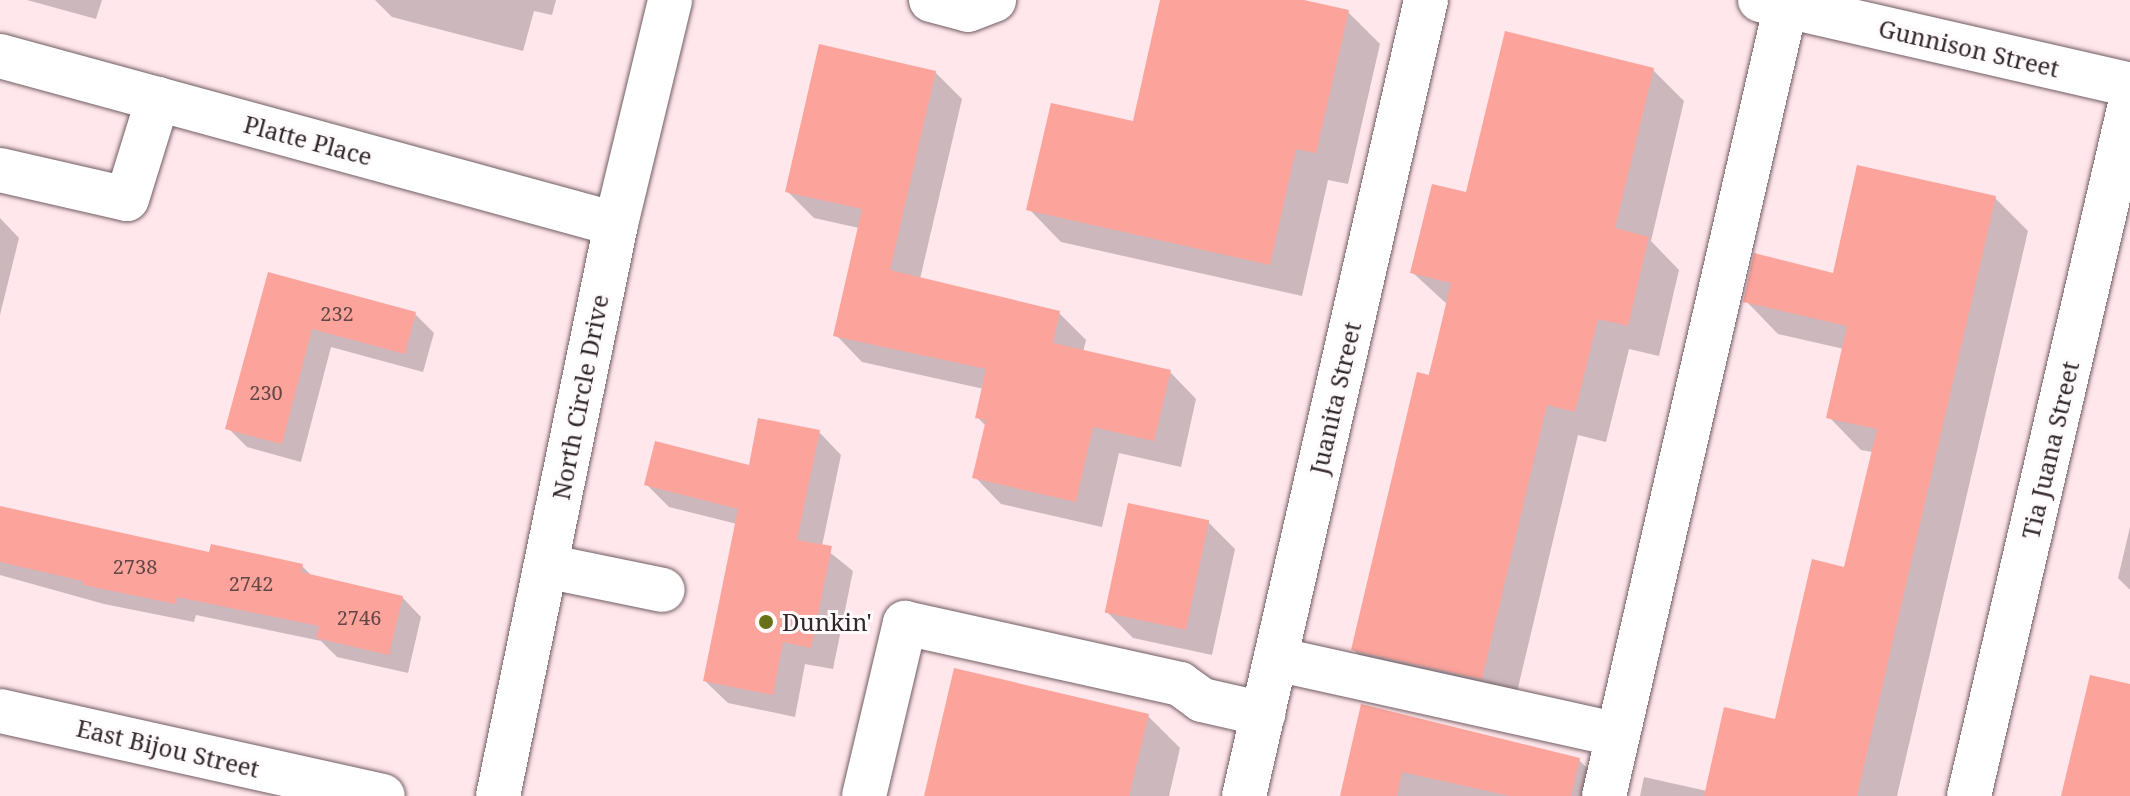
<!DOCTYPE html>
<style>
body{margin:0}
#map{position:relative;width:2130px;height:796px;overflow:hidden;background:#ffe7ec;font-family:"Noto Serif",serif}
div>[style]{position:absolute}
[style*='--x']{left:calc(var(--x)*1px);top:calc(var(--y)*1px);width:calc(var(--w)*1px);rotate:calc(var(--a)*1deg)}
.shadow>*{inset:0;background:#0003}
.building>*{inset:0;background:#fca39b;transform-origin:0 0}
.roads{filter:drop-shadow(0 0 2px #715d62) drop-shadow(0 0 2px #715d62)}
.minor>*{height:44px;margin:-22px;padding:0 22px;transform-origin:22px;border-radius:22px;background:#fff}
.major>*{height:44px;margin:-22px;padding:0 22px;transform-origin:22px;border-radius:22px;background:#fff}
.dots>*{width:22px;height:22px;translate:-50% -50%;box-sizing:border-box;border:4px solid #fffafb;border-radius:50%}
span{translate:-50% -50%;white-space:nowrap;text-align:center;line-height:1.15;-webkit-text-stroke:6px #fffafb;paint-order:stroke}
.number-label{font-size:20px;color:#634646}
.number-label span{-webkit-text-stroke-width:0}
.street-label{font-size:24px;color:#302729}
.poi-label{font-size:24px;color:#302729}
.left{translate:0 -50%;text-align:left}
</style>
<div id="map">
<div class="shadow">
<i style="clip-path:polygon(27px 0,102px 0,96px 19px)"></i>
<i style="clip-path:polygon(375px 0,556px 0,552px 15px,534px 11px,523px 51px,392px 17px)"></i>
<i style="clip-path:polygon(1162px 0,1295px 0,1348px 12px,1380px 44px,1348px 184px,1328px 180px,1302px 296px,1061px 242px,1029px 209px,1134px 124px)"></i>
<i style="clip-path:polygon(1653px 70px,1684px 101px,1651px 241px,1679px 270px,1659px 356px,1629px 349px,1606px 442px,1578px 435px,1513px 709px,1384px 681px,1353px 649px,1448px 305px,1413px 273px,1467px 195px)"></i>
<i style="clip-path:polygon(935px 72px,962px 99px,920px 279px,1059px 313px,1086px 340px,1083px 352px,1170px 372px,1196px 399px,1181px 467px,1119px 453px,1102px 527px,1001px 504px,975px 477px,986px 426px,977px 417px,984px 389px,862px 362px,836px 335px,859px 228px,814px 218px,787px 191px)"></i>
<i style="clip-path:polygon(1995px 198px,2028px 231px,1897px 796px,1640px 796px,1644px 777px,1707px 791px,1776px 721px,1846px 569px,1873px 452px,1861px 450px,1829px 417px,1844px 349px,1778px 334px,1746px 301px,1835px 276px)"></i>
<i style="clip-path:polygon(0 218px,19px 238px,0 315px)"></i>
<i style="clip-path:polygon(270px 275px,415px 314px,434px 333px,423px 372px,331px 347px,301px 462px,247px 447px,228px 428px)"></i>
<i style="clip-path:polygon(819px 432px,841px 455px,822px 546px,853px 571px,833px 669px,805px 664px,795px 717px,728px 703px,705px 681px,737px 524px,669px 507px,646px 484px,750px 467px)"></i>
<i style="clip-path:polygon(0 510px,211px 555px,302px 566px,313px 577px,402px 597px,421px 617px,408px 673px,337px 657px,321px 641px,196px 615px,194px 622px,104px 604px,0 575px)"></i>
<i style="clip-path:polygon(1208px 522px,1235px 549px,1212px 655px,1133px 638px,1106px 611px)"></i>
<i style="clip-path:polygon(2130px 527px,2130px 590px,2118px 578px)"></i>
<i style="clip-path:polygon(1363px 706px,1579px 760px,1615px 796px,1342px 796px)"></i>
<i style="clip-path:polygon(1148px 716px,1180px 748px,1169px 796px,926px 796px)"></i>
</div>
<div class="building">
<i style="clip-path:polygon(1160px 0,1304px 0,1349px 10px,1316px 153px,1296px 149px,1270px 265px,1026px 210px,1051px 103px,1133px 121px)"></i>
<i style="clip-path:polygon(1505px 31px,1654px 68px,1615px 228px,1649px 237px,1628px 326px,1598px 319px,1575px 412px,1547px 405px,1482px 679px,1351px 650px,1417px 372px,1429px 375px,1451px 283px,1410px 273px,1432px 184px,1466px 192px)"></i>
<i style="clip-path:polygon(819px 44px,936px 71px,890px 270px,1060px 311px,1053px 343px,1171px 370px,1154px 441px,1093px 427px,1076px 502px,972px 478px,986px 420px,975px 418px,986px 369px,833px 336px,862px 209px,785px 192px)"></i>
<i style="clip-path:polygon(1857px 165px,1996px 196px,1857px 796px,1704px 796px,1724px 707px,1775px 719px,1812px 559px,1844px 567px,1877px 429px,1826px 418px,1847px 326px,1743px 302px,1754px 253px,1833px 273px)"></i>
<i style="clip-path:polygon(268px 272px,416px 312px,405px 354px,312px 329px,282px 444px,225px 429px)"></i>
<i style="clip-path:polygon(758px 418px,820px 430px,797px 540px,832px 546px,811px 648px,783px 642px,773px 695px,703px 681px,738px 509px,644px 485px,655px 441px,749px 465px)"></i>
<i style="left:1128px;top:503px;width:83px;height:112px;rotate:12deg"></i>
<i style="clip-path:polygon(0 506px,209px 552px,211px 544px,303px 564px,301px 572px,403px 596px,389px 655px,316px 638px,319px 626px,177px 597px,176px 604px,83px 585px,83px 581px,0 562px)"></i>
<i style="clip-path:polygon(954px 668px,1149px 714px,1129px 796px,924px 796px)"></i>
<i style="clip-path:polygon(2090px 675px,2130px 684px,2130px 796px,2061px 796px)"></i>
<i style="clip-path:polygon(1361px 704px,1580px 758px,1571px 796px,1510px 796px,1402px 772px,1397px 796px,1340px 796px)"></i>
</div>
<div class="roads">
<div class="minor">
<i style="--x:931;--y:0;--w:38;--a:15"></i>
<i style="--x:968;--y:10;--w:28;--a:-21"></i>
<i style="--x:1760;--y:0;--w:380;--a:12.9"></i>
<i style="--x:0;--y:56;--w:638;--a:15.26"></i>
<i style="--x:0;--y:170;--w:130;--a:12.9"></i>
<i style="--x:127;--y:199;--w:105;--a:-72.8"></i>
<i style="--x:546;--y:566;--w:119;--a:11.6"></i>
<i style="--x:1276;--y:659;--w:350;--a:12.5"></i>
<i style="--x:0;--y:711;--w:392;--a:12.5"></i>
<i style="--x:864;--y:796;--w:178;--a:-76.7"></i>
<i style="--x:905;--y:623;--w:282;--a:12.5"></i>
<i style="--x:1180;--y:684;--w:27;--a:36"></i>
<i style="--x:1202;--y:700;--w:63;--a:12.9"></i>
<i style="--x:1244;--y:796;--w:817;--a:-77.12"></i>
<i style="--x:1604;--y:796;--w:817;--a:-77.05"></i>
<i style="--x:1969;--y:796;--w:710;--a:-76.9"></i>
</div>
<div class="major">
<i style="--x:498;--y:796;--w:584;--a:-78.34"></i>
<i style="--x:616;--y:224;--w:230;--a:-76.4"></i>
</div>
</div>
<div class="dots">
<i style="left:766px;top:622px;background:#687018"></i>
</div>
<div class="number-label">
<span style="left:337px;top:313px">232</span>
<span style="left:266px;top:392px">230</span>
<span style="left:135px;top:566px">2738</span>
<span style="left:251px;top:583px">2742</span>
<span style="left:359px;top:617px">2746</span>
</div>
<div class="street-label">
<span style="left:1969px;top:48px;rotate:13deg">Gunnison Street</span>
<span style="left:308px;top:140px;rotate:15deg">Platte Place</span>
<span style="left:580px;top:397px;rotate:-79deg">North Circle Drive</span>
<span style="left:1335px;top:398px;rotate:-77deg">Juanita Street</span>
<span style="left:2050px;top:450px;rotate:-77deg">Tia Juana Street</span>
<span style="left:168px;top:748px;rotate:13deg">East Bijou Street</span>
</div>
<div class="poi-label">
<span class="left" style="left:782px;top:622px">Dunkin'</span>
</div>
</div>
